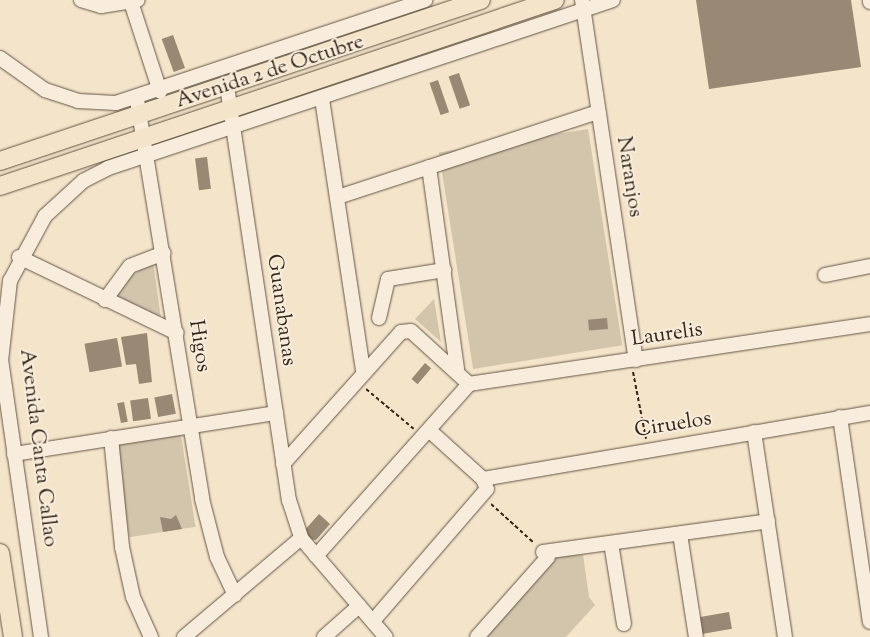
<!DOCTYPE html>
<style>
body{margin:0}
#map{position:relative;width:870px;height:637px;overflow:hidden;background:#f4e4ca;font-family:"Sorts Mill Goudy",serif}
div>[style]{position:absolute}
[style*='--x']{left:calc(var(--x)*1px);top:calc(var(--y)*1px);width:calc(var(--w)*1px);rotate:calc(var(--a)*1deg)}
.green>*{inset:0;background:#d3c4ac;transform-origin:0 0}
.building>*{inset:0;background:#988874;transform-origin:0 0}
.path>*{height:2px;margin-top:-1px;transform-origin:0;background:repeating-linear-gradient(90deg,#342517 0 4px,transparent 0 6.5px)}
.roads{filter:drop-shadow(0 0 1px #645544) drop-shadow(0 0 1px #645544)}
.minor>*{height:14px;margin:-7px;padding:0 7px;transform-origin:7px;border-radius:7px;background:#f8eddd}
.major>*{height:18px;margin:-9px;padding:0 9px;transform-origin:9px;border-radius:9px;background:#f4e4ca}
span{translate:-50% -50%;white-space:nowrap;text-align:center;line-height:1.15;-webkit-text-stroke:4px #f8eddd;paint-order:stroke}
.street-label{font-size:21px;color:#342517}
</style>
<div id="map">
<div class="green">
<i style="left:588px;top:129px;width:219px;height:151px;rotate:81deg"></i>
<i style="clip-path:polygon(153px 261px,161px 319px,112px 296px,121px 283px)"></i>
<i style="clip-path:polygon(434px 299px,441px 342px,415px 319px)"></i>
<i style="left:181px;top:435px;width:93px;height:67px;rotate:81deg"></i>
<i style="clip-path:polygon(583px 555px,589px 597px,595px 605px,566px 637px,476px 637px,548px 556px)"></i>
</div>
<div class="building">
<i style="clip-path:polygon(696px 0,851px 0,861px 67px,709px 89px)"></i>
<i style="left:173px;top:35px;width:35px;height:12px;rotate:70deg"></i>
<i style="left:459px;top:73px;width:34px;height:11px;rotate:71deg"></i>
<i style="left:438px;top:80px;width:34px;height:9px;rotate:71deg"></i>
<i style="left:207px;top:157px;width:32px;height:12px;rotate:83deg"></i>
<i style="left:607px;top:318px;width:11px;height:19px;rotate:85deg"></i>
<i style="clip-path:polygon(147px 333px,152px 382px,139px 384px,136px 364px,126px 365px,121px 337px)"></i>
<i style="left:117px;top:338px;width:29px;height:33px;rotate:80deg"></i>
<i style="left:425px;top:363px;width:8px;height:21px;rotate:40deg"></i>
<i style="left:172px;top:394px;width:20px;height:18px;rotate:79deg"></i>
<i style="left:148px;top:398px;width:21px;height:18px;rotate:82deg"></i>
<i style="left:124px;top:402px;width:20px;height:7px;rotate:79deg"></i>
<i style="clip-path:polygon(319px 514px,330px 524px,316px 540px,308px 539px,303px 532px)"></i>
<i style="clip-path:polygon(176px 515px,182px 529px,163px 532px,160px 517px,171px 519px)"></i>
<i style="left:729px;top:612px;width:17px;height:32px;rotate:80deg"></i>
</div>
<div class="path">
<i style="--x:633;--y:372;--w:68;--a:79"></i>
<i style="--x:366;--y:389;--w:62;--a:39.8"></i>
<i style="--x:491;--y:504;--w:58;--a:42.2"></i>
</div>
<div class="roads">
<div class="minor">
<i style="--x:81;--y:0;--w:21;--a:17"></i>
<i style="--x:101;--y:6;--w:37;--a:-9"></i>
<i style="--x:582;--y:0;--w:364;--a:81.5"></i>
<i style="--x:870;--y:0;--w:2;--a:90"></i>
<i style="--x:131;--y:2;--w:94;--a:72"></i>
<i style="--x:0;--y:58;--w:55;--a:35.4"></i>
<i style="--x:45;--y:90;--w:35;--a:18"></i>
<i style="--x:78;--y:101;--w:38;--a:3"></i>
<i style="--x:116;--y:103;--w:326;--a:-18.4"></i>
<i style="--x:227;--y:86;--w:419;--a:81.5"></i>
<i style="--x:289;--y:500;--w:40;--a:72"></i>
<i style="--x:301;--y:538;--w:130;--a:49.4"></i>
<i style="--x:322;--y:99;--w:275;--a:81.4"></i>
<i style="--x:137;--y:100;--w:404;--a:80.7"></i>
<i style="--x:202;--y:499;--w:60;--a:75.5"></i>
<i style="--x:217;--y:557;--w:42;--a:64.7"></i>
<i style="--x:429;--y:167;--w:204;--a:82.1"></i>
<i style="--x:338;--y:197;--w:274;--a:-18.1"></i>
<i style="--x:19;--y:257;--w:175;--a:25.7"></i>
<i style="--x:825;--y:275;--w:46;--a:-11.3"></i>
<i style="--x:105;--y:300;--w:42;--a:-53.7"></i>
<i style="--x:130;--y:266;--w:36;--a:-21"></i>
<i style="--x:379;--y:318;--w:40;--a:-77"></i>
<i style="--x:388;--y:279;--w:57;--a:-9.1"></i>
<i style="--x:469;--y:384;--w:405;--a:-8.5"></i>
<i style="--x:840;--y:417;--w:207;--a:81.7"></i>
<i style="--x:754;--y:432;--w:207;--a:81.4"></i>
<i style="--x:111;--y:438;--w:110;--a:84.2"></i>
<i style="--x:122;--y:547;--w:51;--a:77.6"></i>
<i style="--x:133;--y:597;--w:44;--a:65.8"></i>
<i style="--x:14;--y:454;--w:265;--a:-8.9"></i>
<i style="--x:283;--y:464;--w:177;--a:-48.2"></i>
<i style="--x:401;--y:332;--w:10;--a:-6"></i>
<i style="--x:411;--y:331;--w:79;--a:42.4"></i>
<i style="--x:483;--y:479;--w:393;--a:-9.7"></i>
<i style="--x:680;--y:534;--w:104;--a:81.2"></i>
<i style="--x:611;--y:543;--w:82;--a:80.9"></i>
<i style="--x:543;--y:552;--w:227;--a:-7.8"></i>
<i style="--x:316;--y:556;--w:230;--a:-48.3"></i>
<i style="--x:373;--y:621;--w:174;--a:-49.2"></i>
<i style="--x:487;--y:489;--w:11;--a:-112"></i>
<i style="--x:483;--y:479;--w:73;--a:-137.8"></i>
<i style="--x:41;--y:637;--w:279;--a:-98.2"></i>
<i style="--x:1;--y:361;--w:81;--a:-83.6"></i>
<i style="--x:10;--y:281;--w:74;--a:-61.7"></i>
<i style="--x:45;--y:216;--w:52;--a:-42.6"></i>
<i style="--x:83;--y:181;--w:28;--a:-27"></i>
<i style="--x:108;--y:168;--w:532;--a:-18.4"></i>
<i style="--x:184;--y:637;--w:153;--a:-40.2"></i>
<i style="--x:324;--y:637;--w:47;--a:-41.5"></i>
<i style="--x:477;--y:637;--w:107;--a:-48.4"></i>
</div>
<div class="major">
<i style="--x:0;--y:161;--w:507;--a:-18.51"></i>
<i style="--x:0;--y:186;--w:585;--a:-18.53"></i>
<i style="--x:0;--y:553;--w:85;--a:81.2"></i>
</div>
</div>
<div class="street-label">
<span style="left:270px;top:72px;rotate:-18deg">Avenida 2 de Octubre</span>
<span style="left:629px;top:177px;rotate:81deg">Naranjos</span>
<span style="left:281px;top:310px;rotate:82deg">Guanabanas</span>
<span style="left:667px;top:335px;rotate:-8deg">Laurelis</span>
<span style="left:199px;top:346px;rotate:81deg">Higos</span>
<span style="left:673px;top:425px;rotate:-9deg">Ciruelos</span>
<span style="left:38px;top:448px;rotate:83deg">Avenida Canta Callao</span>
</div>
</div>
